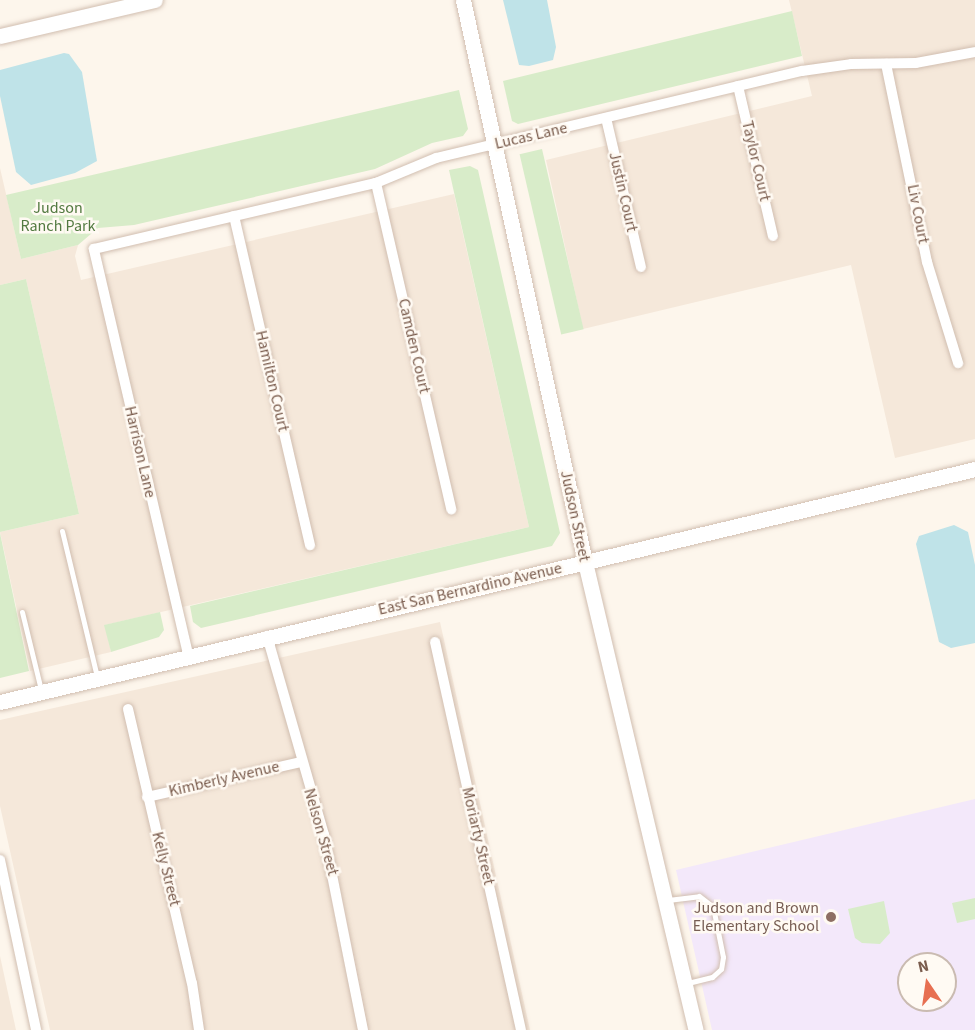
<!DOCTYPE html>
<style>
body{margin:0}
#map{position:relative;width:975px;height:1030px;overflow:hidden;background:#fdf6ec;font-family:"Source Sans 3",sans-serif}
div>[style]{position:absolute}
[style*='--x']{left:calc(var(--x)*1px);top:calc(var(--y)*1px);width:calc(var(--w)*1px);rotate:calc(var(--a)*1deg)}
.residential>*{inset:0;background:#f5e8da}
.education>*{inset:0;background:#f3e8fa}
.green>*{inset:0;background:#d8ecc9;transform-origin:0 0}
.water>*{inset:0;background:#bfe3e8}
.roads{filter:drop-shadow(0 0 2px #d1beb0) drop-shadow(0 0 2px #d1beb0)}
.lane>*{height:5px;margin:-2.5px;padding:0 2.5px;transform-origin:2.5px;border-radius:2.5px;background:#fff}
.street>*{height:10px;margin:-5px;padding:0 5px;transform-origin:5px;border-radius:5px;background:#fff}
.secondary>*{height:15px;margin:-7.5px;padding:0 7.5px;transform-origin:7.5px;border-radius:7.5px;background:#fff}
.dots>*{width:16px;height:16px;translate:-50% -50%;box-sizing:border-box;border:3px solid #fffaf3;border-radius:50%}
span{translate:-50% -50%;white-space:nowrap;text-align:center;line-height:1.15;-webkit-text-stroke:5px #fffaf3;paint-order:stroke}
.street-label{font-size:16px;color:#7a5c4d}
.park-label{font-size:16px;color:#537a41}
.education-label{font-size:16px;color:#785e54}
.right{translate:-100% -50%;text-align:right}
.north{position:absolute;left:897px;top:952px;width:60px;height:60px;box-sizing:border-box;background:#fffaf3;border:2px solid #cabbb1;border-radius:50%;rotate:347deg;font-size:16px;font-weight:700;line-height:24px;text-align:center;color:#7a5c4d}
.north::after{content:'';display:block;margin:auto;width:21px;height:27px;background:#e76f51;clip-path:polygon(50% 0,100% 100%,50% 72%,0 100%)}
</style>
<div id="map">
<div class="residential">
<i style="clip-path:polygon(789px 0,975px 0,975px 439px,895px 458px,851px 265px,583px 329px,546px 160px,812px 96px)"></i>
<i style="clip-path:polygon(0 168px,21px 259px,78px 245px,75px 256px,81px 280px,454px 194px,529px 527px,105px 625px,111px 652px,30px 671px,0 532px,79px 514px,26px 279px,0 285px)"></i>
<i style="clip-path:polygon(440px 622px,530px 1030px,50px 1030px,0 806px,0 720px)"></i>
<i style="clip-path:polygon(0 956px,16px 1030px,0 1030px)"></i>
</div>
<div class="education">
<i style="clip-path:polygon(evenodd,975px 799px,975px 1030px,712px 1030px,676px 870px,975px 799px,909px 964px,945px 964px,945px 1000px,909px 1000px,909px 964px)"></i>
</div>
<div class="green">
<i style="clip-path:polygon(792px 11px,802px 56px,518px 124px,512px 121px,503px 81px)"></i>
<i style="clip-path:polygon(459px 90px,468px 129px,463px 136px,432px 143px,375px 169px,134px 225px,98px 228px,78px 245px,21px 259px,6px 195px)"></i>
<i style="left:542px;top:149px;width:185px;height:23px;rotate:77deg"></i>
<i style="clip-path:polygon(470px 166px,478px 170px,560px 533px,552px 546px,201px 628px,193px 622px,190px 606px,529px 527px,449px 170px)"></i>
<i style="clip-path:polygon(26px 279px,79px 514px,0 532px,0 285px)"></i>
<i style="clip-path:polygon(0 533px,29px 671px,0 678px)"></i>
<i style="clip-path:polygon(160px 612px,164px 630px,159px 637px,111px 652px,104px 625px)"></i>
<i style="clip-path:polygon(975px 898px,975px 919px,957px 923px,952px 903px)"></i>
<i style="clip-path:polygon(884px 901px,890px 933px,880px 944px,862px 943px,855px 938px,848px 909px)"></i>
</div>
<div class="water">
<i style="clip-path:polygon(503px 0,547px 0,556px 47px,553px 60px,529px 66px,519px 65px)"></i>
<i style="clip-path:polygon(64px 53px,69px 54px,82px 72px,97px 161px,75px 173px,31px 185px,16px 172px,0 96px,0 70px)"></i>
<i style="clip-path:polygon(954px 525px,968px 532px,975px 565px,975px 643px,951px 648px,939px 642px,916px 544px,919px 536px)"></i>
</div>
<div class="roads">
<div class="lane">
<i style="--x:62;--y:531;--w:150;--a:76.5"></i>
<i style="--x:22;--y:612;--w:80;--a:76.3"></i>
<i style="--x:668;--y:900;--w:31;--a:-7"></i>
<i style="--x:699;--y:896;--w:18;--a:38"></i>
<i style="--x:713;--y:907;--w:51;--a:78.7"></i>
<i style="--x:723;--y:957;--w:12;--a:99"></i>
<i style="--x:721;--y:969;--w:12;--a:138"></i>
<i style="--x:712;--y:977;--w:25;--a:166"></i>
</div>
<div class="street">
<i style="--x:886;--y:64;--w:202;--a:78.3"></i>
<i style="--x:927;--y:262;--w:106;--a:72.9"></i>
<i style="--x:738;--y:86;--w:154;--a:76.9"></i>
<i style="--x:606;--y:118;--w:153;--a:76.8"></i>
<i style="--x:376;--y:183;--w:335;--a:77"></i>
<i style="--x:234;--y:216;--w:338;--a:77"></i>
<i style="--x:267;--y:636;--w:207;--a:74"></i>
<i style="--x:324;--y:835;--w:199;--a:78.7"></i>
<i style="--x:435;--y:642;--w:397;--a:77.5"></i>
<i style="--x:188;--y:654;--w:416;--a:-103.1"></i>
<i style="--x:94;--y:249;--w:290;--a:-13.2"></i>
<i style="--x:376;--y:183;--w:65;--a:-22.6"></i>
<i style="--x:436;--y:158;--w:376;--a:-13.4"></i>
<i style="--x:802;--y:71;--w:49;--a:-8.1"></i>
<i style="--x:851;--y:64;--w:65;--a:-0.9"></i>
<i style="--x:916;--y:63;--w:60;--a:-10.6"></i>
<i style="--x:128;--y:709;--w:281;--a:76.9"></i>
<i style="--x:192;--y:983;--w:48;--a:81.5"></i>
<i style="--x:147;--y:797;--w:158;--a:-12.8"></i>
<i style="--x:0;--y:860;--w:174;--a:78"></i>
</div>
<div class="secondary">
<i style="--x:463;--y:0;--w:575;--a:77.75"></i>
<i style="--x:585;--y:562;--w:481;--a:76.7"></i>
<i style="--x:0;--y:36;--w:159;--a:-13.1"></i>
<i style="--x:0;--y:702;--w:1002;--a:-13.44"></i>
</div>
</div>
<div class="dots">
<i style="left:831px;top:917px;background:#8d6e63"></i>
</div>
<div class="street-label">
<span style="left:531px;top:136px;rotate:-13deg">Lucas Lane</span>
<span style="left:756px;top:161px;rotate:77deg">Taylor Court</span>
<span style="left:623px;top:192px;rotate:77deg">Justin Court</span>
<span style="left:918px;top:214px;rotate:79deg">Liv Court</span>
<span style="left:414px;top:346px;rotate:77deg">Camden Court</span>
<span style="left:272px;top:381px;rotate:77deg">Hamilton Court</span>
<span style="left:140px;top:452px;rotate:77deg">Harrison Lane</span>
<span style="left:575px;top:516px;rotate:78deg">Judson Street</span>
<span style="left:470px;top:589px;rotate:-13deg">East San Bernardino Avenue</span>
<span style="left:224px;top:779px;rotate:-13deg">Kimberly Avenue</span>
<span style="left:321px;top:832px;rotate:74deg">Nelson Street</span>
<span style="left:478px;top:836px;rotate:77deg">Moriarty Street</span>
<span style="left:166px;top:869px;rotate:76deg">Kelly Street</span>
</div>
<div class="park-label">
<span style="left:58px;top:217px">Judson<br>Ranch Park</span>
</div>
<div class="education-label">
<span class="right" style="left:819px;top:917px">Judson and Brown<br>Elementary School</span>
</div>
<div class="north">N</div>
</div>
